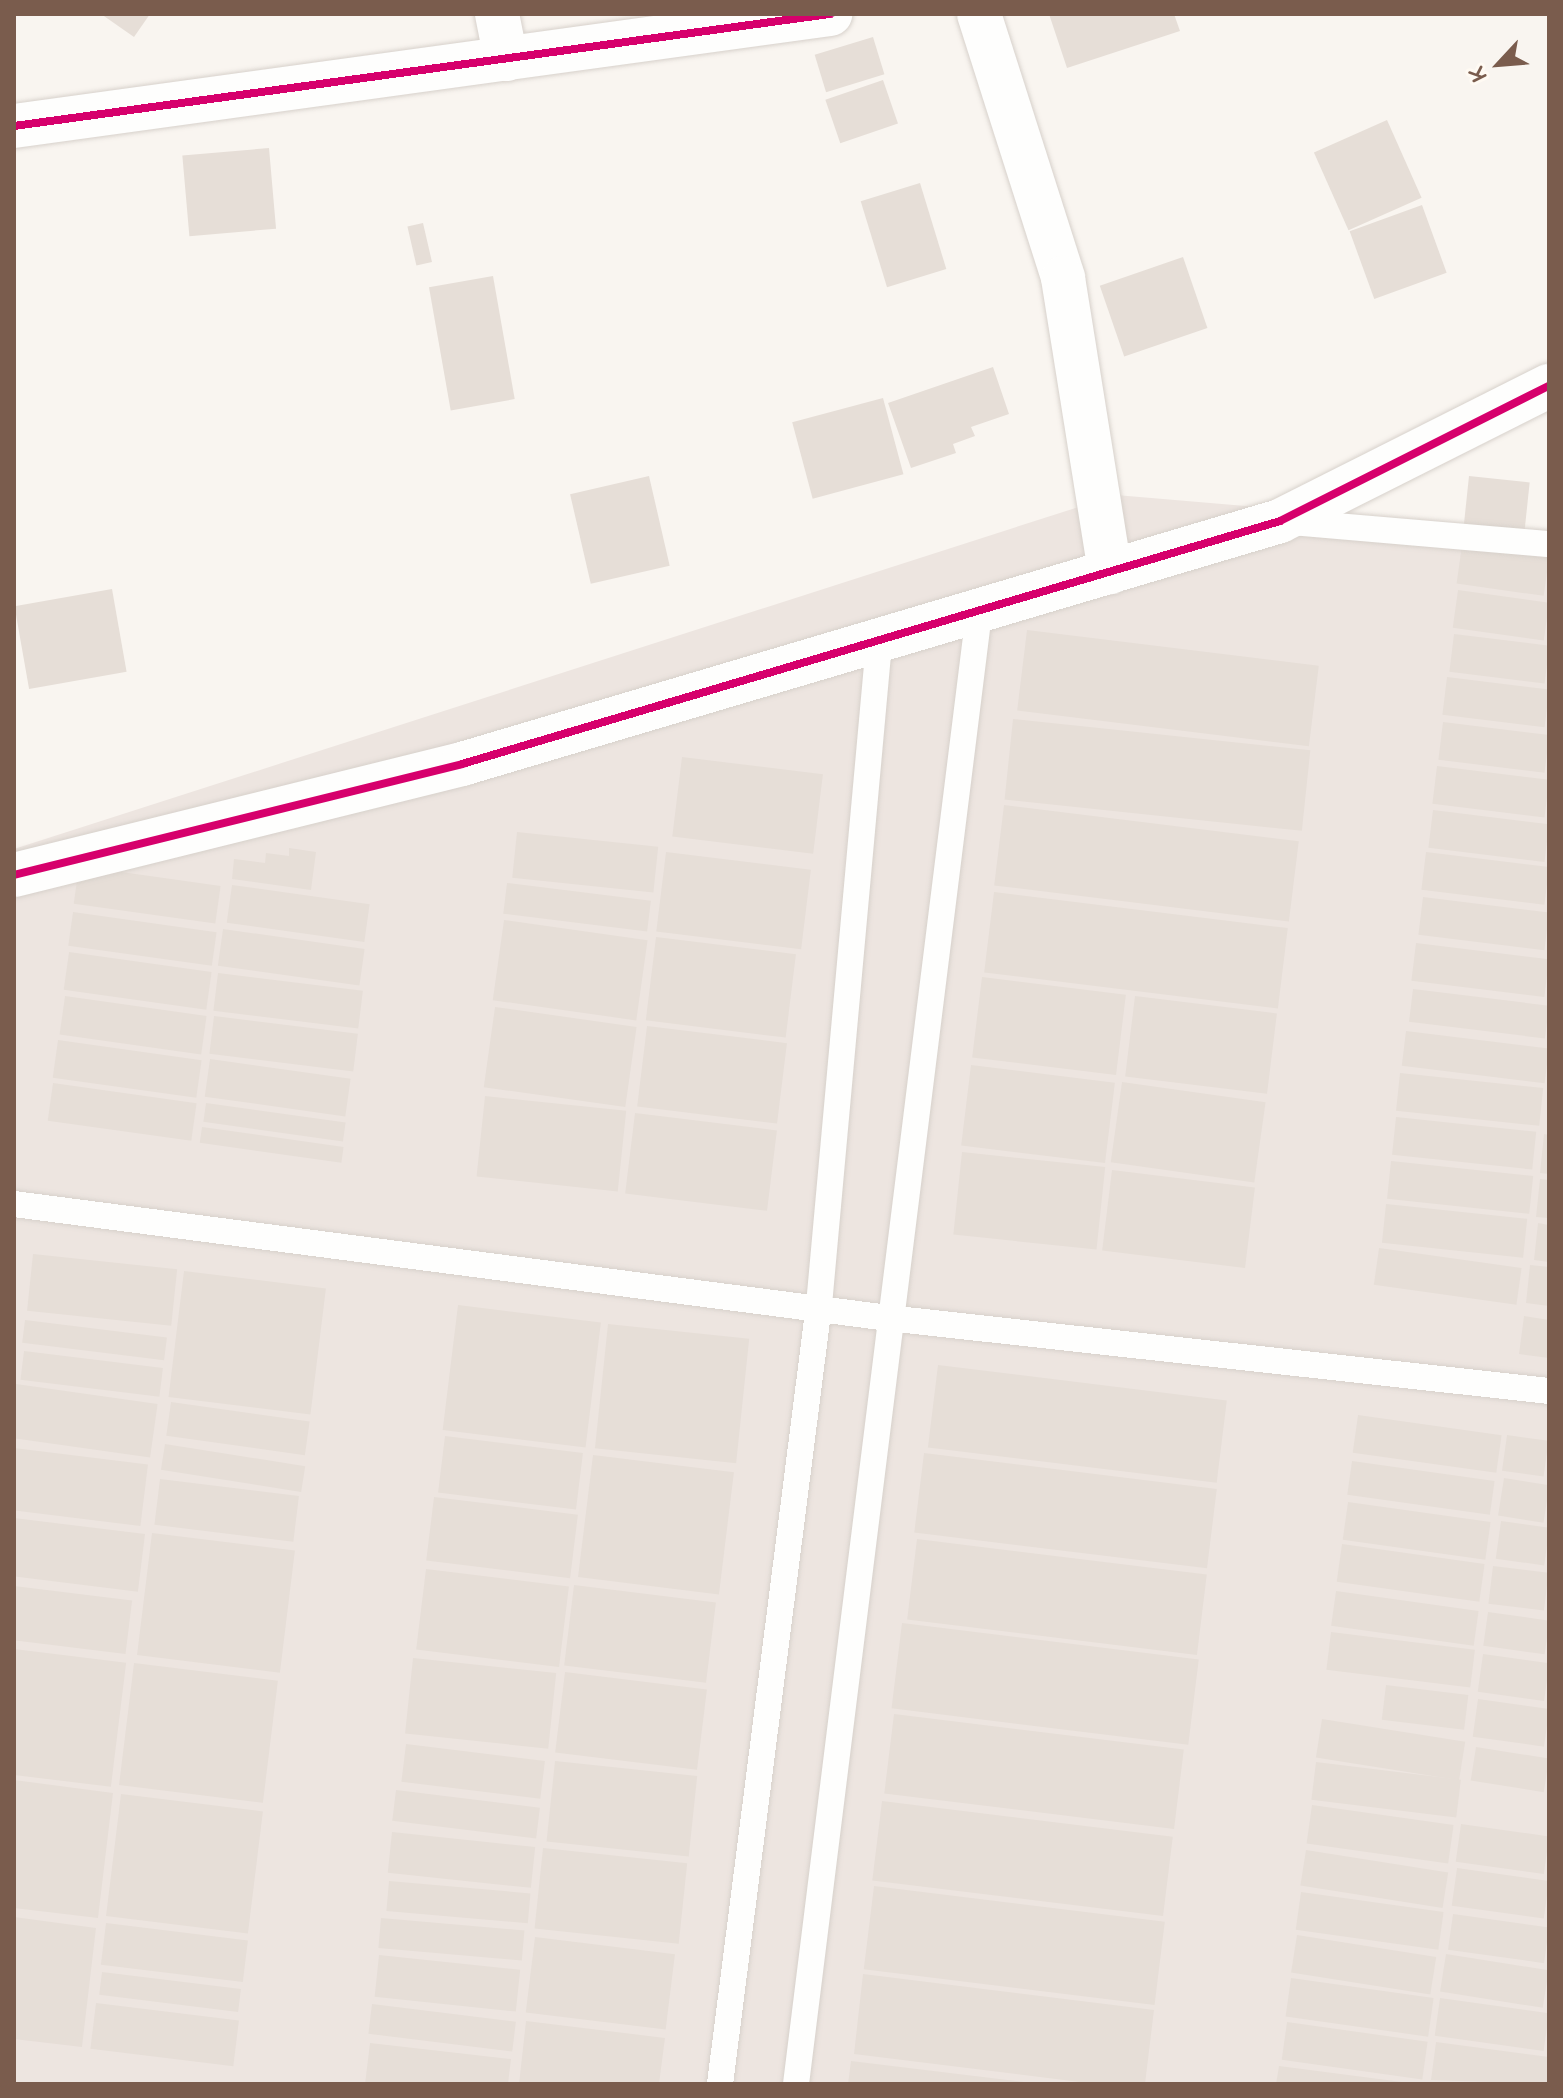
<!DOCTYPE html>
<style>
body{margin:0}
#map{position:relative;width:1563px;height:2098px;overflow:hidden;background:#f9f5f0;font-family:Quicksand,sans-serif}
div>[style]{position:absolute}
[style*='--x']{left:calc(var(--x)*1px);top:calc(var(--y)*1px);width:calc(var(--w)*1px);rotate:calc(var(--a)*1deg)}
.industrial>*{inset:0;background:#ede5e0}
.building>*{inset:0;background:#e6ded7;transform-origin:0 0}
.roads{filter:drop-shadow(0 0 2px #d7d1cb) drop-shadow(0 0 2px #d7d1cb)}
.service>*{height:26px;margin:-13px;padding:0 13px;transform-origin:13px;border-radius:13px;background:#fefefd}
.minor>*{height:44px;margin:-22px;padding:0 22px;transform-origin:22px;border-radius:22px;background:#fefefd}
.tertiary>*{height:44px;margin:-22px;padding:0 22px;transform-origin:22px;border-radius:22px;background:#fefefd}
.cycleway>*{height:8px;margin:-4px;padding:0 4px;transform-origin:4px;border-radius:4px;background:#d6006c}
span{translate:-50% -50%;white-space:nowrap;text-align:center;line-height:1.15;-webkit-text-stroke:6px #fffaf3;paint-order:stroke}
.frame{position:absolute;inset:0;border:16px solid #7a5c4d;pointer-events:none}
.north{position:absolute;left:1459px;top:24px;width:80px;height:80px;-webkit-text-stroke:6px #fffaf3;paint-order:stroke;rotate:244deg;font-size:22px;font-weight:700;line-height:32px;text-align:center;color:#7a5c4d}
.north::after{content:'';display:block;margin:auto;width:28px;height:36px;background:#7a5c4d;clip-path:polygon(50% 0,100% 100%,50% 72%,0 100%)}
</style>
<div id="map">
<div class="industrial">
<i style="clip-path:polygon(1116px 495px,1549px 532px,1549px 2084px,14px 2084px,14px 849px)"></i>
</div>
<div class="building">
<i style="clip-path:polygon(101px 14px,150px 14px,134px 37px)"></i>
<i style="clip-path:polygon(1049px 14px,1174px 14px,1180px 31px,1067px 68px)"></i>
<i style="left:873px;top:37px;width:39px;height:61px;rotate:73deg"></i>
<i style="left:883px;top:80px;width:46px;height:61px;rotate:71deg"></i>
<i style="left:1387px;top:120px;width:85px;height:80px;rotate:66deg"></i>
<i style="left:269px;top:148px;width:81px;height:87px;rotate:85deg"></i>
<i style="left:920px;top:183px;width:90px;height:62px;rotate:73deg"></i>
<i style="left:1422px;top:205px;width:72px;height:77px;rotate:70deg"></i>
<i style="left:423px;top:223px;width:40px;height:16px;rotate:77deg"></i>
<i style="left:1183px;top:257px;width:75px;height:88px;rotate:71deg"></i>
<i style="left:493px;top:276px;width:125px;height:65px;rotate:80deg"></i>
<i style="clip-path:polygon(993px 367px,1009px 414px,971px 427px,975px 436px,953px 444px,956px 453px,911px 468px,888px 403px)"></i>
<i style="left:883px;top:398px;width:79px;height:94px;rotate:75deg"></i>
<i style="left:649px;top:476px;width:92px;height:81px;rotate:77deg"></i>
<i style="left:1469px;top:476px;width:61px;height:49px;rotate:6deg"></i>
<i style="left:1462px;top:545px;width:88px;height:39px;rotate:8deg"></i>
<i style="left:112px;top:589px;width:84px;height:99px;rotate:80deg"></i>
<i style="left:1458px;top:590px;width:92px;height:38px;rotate:8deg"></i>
<i style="left:1027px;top:630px;width:294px;height:81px;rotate:7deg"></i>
<i style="left:1454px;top:634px;width:96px;height:38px;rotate:7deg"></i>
<i style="left:1447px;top:677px;width:103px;height:38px;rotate:7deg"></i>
<i style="left:1013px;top:719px;width:299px;height:81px;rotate:6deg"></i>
<i style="left:1443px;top:722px;width:107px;height:38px;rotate:7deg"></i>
<i style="left:682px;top:757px;width:142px;height:80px;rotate:7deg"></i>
<i style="left:1437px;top:766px;width:113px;height:38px;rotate:7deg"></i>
<i style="left:1004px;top:805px;width:297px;height:81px;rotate:7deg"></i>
<i style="left:1433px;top:810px;width:117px;height:38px;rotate:7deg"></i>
<i style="left:517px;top:832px;width:142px;height:46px;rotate:6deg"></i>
<i style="clip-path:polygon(289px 848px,316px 852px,311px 890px,232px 879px,234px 859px,265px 863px,266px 853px,289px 856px)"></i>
<i style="left:666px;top:852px;width:146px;height:80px;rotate:7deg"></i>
<i style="left:1426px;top:852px;width:124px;height:38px;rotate:7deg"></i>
<i style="left:79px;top:866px;width:143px;height:38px;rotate:8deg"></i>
<i style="left:507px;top:883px;width:145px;height:31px;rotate:7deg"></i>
<i style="left:232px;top:885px;width:139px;height:38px;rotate:8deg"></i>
<i style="left:994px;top:892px;width:296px;height:81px;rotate:7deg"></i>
<i style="left:1423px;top:897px;width:127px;height:38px;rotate:7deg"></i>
<i style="left:73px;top:912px;width:145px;height:34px;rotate:8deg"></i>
<i style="left:504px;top:920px;width:145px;height:81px;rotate:8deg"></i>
<i style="left:223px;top:929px;width:143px;height:37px;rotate:8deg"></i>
<i style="left:656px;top:937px;width:141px;height:84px;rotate:7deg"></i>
<i style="left:1416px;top:943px;width:134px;height:38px;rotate:7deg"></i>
<i style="left:69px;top:952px;width:144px;height:38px;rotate:8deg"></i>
<i style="left:218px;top:973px;width:146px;height:38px;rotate:7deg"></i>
<i style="left:982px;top:977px;width:145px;height:81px;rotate:7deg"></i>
<i style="left:1413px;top:989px;width:137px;height:33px;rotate:7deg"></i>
<i style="left:65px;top:996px;width:143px;height:39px;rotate:8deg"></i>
<i style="left:1135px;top:996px;width:143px;height:81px;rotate:7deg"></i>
<i style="left:495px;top:1007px;width:143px;height:81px;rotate:8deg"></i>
<i style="left:214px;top:1016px;width:145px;height:38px;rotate:7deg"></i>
<i style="left:647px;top:1026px;width:141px;height:81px;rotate:7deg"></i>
<i style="left:1406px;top:1031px;width:144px;height:35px;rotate:7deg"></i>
<i style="left:58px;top:1040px;width:145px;height:38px;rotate:8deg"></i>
<i style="left:210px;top:1059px;width:142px;height:38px;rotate:8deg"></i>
<i style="left:971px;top:1065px;width:145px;height:81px;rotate:7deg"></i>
<i style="left:1400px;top:1073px;width:144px;height:38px;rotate:6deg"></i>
<i style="left:1122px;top:1082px;width:145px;height:81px;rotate:8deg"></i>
<i style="left:53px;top:1083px;width:145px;height:38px;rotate:8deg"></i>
<i style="left:485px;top:1096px;width:142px;height:81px;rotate:6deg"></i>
<i style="left:206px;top:1103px;width:141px;height:19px;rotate:8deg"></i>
<i style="left:635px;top:1113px;width:143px;height:81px;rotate:7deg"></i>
<i style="left:1396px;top:1117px;width:141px;height:38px;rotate:6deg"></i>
<i style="left:202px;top:1127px;width:143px;height:16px;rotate:8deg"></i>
<i style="clip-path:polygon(1544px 1134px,1549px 1135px,1549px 1174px,1540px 1173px)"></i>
<i style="left:962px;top:1152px;width:144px;height:83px;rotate:6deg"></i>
<i style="left:1391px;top:1161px;width:143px;height:38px;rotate:6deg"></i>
<i style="left:1112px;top:1170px;width:144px;height:81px;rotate:7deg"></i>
<i style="clip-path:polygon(1540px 1179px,1549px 1180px,1549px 1218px,1536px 1217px)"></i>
<i style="left:1386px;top:1204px;width:142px;height:39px;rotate:6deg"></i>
<i style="clip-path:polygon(1538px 1223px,1549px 1225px,1549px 1262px,1534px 1260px)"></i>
<i style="left:1379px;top:1248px;width:144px;height:37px;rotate:8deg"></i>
<i style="left:33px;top:1254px;width:145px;height:57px;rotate:6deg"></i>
<i style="clip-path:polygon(1530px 1265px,1549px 1267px,1549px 1306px,1526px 1303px)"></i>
<i style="left:184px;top:1271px;width:143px;height:127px;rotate:7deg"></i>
<i style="left:458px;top:1305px;width:144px;height:126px;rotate:7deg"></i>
<i style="clip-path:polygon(1524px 1316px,1549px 1320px,1549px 1358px,1519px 1354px)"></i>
<i style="left:25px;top:1320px;width:143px;height:23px;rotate:7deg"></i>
<i style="left:608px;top:1324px;width:142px;height:125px;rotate:6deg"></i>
<i style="left:24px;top:1351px;width:140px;height:29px;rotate:7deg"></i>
<i style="left:938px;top:1365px;width:291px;height:83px;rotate:7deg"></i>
<i style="left:16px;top:1384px;width:143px;height:54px;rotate:8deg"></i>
<i style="left:171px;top:1402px;width:140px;height:34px;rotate:8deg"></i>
<i style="left:1358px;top:1415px;width:145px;height:38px;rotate:8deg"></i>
<i style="left:1507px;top:1435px;width:42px;height:36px;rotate:8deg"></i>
<i style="left:445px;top:1436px;width:139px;height:57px;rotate:7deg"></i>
<i style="left:165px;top:1444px;width:142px;height:26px;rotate:9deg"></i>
<i style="left:14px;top:1448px;width:135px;height:62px;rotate:7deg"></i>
<i style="left:924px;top:1453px;width:295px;height:80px;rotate:7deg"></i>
<i style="left:593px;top:1455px;width:142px;height:123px;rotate:7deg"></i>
<i style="left:1352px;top:1461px;width:144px;height:34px;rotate:8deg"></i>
<i style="left:1504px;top:1478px;width:46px;height:38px;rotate:9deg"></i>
<i style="left:160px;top:1479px;width:140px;height:46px;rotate:7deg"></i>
<i style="left:434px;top:1497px;width:145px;height:64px;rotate:7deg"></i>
<i style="left:1348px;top:1502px;width:144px;height:38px;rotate:8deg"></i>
<i style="left:14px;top:1518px;width:132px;height:58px;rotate:7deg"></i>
<i style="left:1501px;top:1521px;width:49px;height:38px;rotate:8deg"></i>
<i style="left:152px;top:1533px;width:144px;height:123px;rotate:7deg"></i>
<i style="left:917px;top:1539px;width:292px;height:81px;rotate:7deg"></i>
<i style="left:1342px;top:1544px;width:144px;height:38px;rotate:8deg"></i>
<i style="left:1493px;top:1566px;width:56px;height:38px;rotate:7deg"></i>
<i style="left:426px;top:1569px;width:144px;height:81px;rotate:7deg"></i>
<i style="left:574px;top:1585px;width:143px;height:81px;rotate:7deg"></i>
<i style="left:14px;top:1586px;width:119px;height:54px;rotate:7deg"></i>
<i style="left:1336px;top:1591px;width:144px;height:35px;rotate:8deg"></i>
<i style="left:1488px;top:1612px;width:62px;height:34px;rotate:8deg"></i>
<i style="left:902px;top:1623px;width:299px;height:86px;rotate:7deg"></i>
<i style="left:1331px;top:1632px;width:145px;height:38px;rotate:7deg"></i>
<i style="left:14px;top:1649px;width:113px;height:125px;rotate:7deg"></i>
<i style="left:1483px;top:1654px;width:67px;height:38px;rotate:8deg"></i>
<i style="left:413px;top:1658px;width:144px;height:76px;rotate:6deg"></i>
<i style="left:134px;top:1663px;width:145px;height:123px;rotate:7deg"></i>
<i style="left:565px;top:1672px;width:143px;height:81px;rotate:7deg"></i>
<i style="left:1386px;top:1685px;width:83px;height:35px;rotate:7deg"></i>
<i style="left:1478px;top:1699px;width:72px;height:38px;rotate:8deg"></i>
<i style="left:894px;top:1714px;width:292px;height:80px;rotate:7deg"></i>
<i style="left:1322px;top:1719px;width:145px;height:39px;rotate:9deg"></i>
<i style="left:406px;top:1744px;width:140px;height:38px;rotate:7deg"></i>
<i style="left:1476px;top:1747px;width:74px;height:34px;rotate:9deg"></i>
<i style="left:555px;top:1761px;width:143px;height:81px;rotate:6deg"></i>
<i style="left:1316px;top:1762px;width:146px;height:38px;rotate:7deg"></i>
<i style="clip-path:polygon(14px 1780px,113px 1793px,98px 1918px,14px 1908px)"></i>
<i style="left:396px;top:1790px;width:145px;height:31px;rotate:7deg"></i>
<i style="left:121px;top:1794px;width:143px;height:123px;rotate:7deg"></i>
<i style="left:882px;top:1801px;width:293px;height:80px;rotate:7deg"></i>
<i style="left:1312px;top:1805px;width:143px;height:39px;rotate:8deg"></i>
<i style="left:1461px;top:1824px;width:89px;height:38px;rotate:8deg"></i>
<i style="left:392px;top:1832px;width:144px;height:41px;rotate:6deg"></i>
<i style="left:543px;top:1848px;width:145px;height:81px;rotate:6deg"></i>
<i style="left:1306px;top:1850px;width:144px;height:36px;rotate:9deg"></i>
<i style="left:1457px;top:1868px;width:93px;height:38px;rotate:8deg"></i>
<i style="left:389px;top:1881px;width:142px;height:30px;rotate:5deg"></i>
<i style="left:874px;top:1886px;width:293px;height:84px;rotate:7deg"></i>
<i style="left:1301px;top:1892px;width:144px;height:38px;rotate:8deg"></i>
<i style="left:1453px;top:1914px;width:97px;height:36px;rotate:8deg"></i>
<i style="clip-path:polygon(14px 1917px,96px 1928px,82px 2047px,14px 2039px)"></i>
<i style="left:381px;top:1918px;width:144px;height:30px;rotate:5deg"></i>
<i style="left:106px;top:1923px;width:143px;height:42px;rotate:7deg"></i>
<i style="left:1297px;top:1935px;width:141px;height:38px;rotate:9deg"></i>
<i style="left:535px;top:1937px;width:141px;height:76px;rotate:7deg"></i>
<i style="left:1446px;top:1954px;width:104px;height:38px;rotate:9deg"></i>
<i style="left:379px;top:1955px;width:142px;height:42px;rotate:6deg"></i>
<i style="left:102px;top:1972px;width:140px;height:23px;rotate:7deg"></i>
<i style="clip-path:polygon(863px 1974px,1154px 2010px,1145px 2084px,1096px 2084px,854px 2054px)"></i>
<i style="left:1291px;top:1978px;width:144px;height:39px;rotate:8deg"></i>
<i style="left:1440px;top:1998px;width:110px;height:38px;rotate:8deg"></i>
<i style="left:96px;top:2003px;width:144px;height:46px;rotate:7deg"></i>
<i style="left:372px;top:2004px;width:145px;height:30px;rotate:7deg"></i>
<i style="clip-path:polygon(526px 2021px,665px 2038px,659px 2084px,519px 2084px)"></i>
<i style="left:1287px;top:2022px;width:142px;height:38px;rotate:8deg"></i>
<i style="clip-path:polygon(1436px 2042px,1549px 2057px,1549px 2084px,1431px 2080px)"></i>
<i style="clip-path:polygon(370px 2043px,511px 2059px,508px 2084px,365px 2084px)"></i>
<i style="clip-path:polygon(851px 2061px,1024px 2082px,1024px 2084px,848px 2084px)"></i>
<i style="clip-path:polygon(1279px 2066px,1402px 2082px,1402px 2084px,1276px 2084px)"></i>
</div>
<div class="roads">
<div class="service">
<i style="--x:1290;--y:522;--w:260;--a:4.9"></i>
<i style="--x:14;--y:1204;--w:881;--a:7.43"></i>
<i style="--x:888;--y:1318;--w:665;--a:6.3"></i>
<i style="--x:720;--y:2084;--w:785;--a:-82.76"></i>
<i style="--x:819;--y:1305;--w:665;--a:-84.82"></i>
<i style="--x:796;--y:2084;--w:1483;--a:-82.91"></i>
</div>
<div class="minor">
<i style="--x:497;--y:14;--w:46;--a:78.7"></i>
<i style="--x:979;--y:14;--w:277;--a:72.3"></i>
<i style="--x:1063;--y:278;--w:298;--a:80.9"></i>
<i style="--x:14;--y:126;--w:824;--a:-7.82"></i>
</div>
<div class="tertiary">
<i style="--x:14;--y:875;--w:462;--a:-13.9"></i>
<i style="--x:462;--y:764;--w:853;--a:-16.54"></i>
<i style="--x:1280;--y:521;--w:301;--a:-26.7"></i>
</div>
</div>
<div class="cycleway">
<i style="--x:14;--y:126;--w:824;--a:-7.82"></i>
<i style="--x:14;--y:875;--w:462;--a:-13.9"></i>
<i style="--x:462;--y:764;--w:853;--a:-16.54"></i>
<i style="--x:1280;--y:521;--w:301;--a:-26.7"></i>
</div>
<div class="frame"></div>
<div class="north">K</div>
</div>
